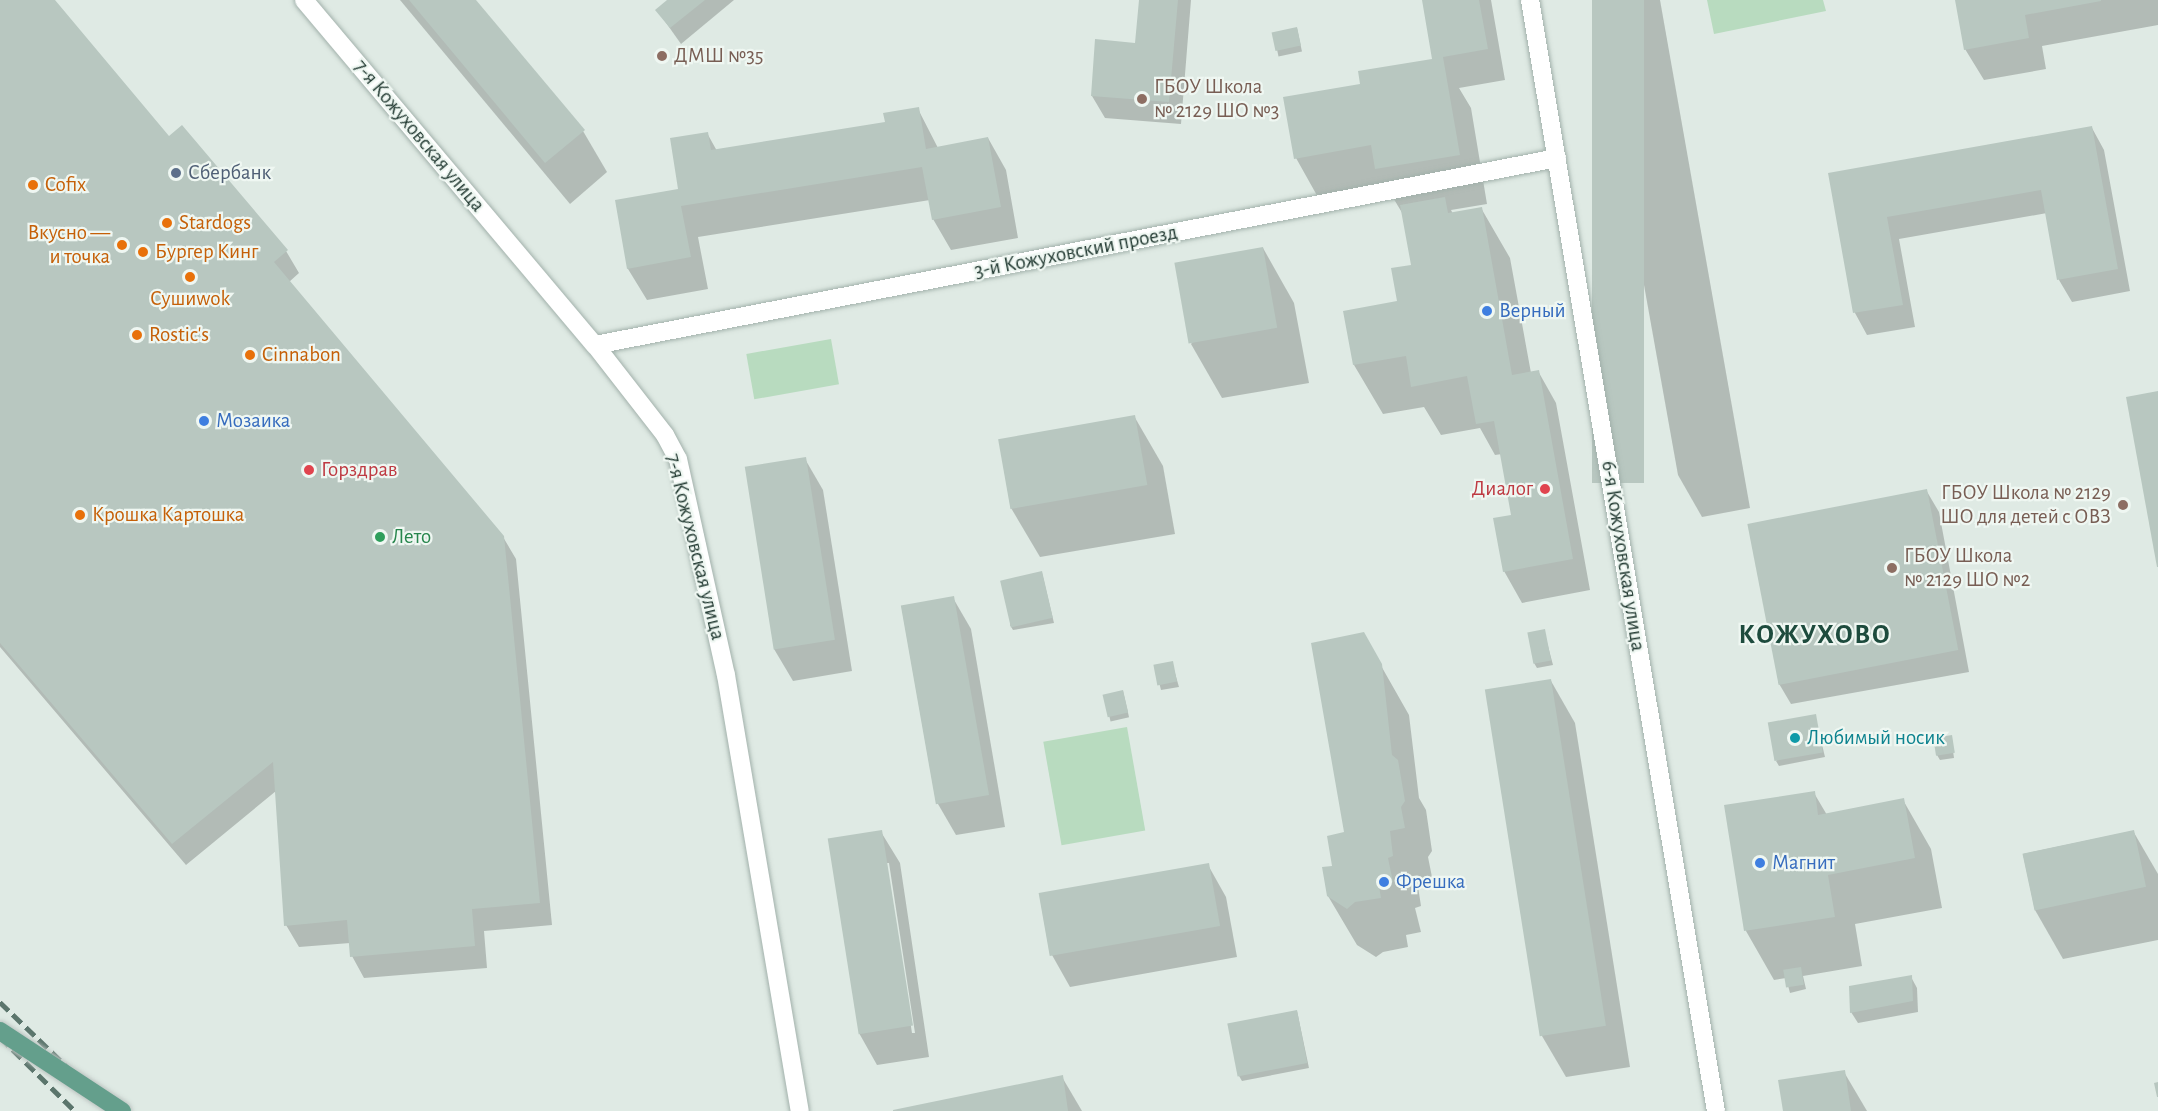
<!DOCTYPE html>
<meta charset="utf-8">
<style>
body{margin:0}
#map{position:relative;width:2158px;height:1111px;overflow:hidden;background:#dfeae4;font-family:"Alegreya Sans",sans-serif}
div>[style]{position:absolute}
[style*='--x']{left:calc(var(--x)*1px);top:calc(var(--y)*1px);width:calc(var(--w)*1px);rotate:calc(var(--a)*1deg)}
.green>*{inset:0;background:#b8dbbf;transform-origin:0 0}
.shadow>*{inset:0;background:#0003;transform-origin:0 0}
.building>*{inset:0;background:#b8c7c0;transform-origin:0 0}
.roads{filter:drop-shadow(0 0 2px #a2b1ab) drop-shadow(0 0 2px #a2b1ab)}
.minor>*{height:18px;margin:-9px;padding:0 9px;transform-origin:9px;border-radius:9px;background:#fff}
.rail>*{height:4.5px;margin-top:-2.25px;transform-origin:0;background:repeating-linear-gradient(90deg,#5b756c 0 12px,transparent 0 18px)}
.bridges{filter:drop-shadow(0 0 2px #bcc4c1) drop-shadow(0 0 2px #bcc4c1)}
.major-bridge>*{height:18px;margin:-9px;padding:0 9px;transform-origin:9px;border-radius:9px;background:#649f8c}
.dots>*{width:16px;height:16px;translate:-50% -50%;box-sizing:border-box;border:3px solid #eff7f2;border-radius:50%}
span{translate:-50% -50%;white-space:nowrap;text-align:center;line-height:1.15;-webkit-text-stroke:4.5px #eff7f2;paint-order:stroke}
.education-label{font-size:21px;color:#785e54}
.left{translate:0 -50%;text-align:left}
.right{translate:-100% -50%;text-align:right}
.street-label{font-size:21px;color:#213931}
.service-label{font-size:21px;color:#4e5e75}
.food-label{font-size:21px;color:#c56008}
.shop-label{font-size:21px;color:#366cbe}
.health-label{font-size:21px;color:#be3a42}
.leisure-label{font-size:21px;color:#27864d}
.culture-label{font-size:21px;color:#0d838f}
.district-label{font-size:27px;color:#1d4b3d;font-weight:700;letter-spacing:1.5px}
</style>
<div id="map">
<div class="green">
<i style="clip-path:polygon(1707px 0,1823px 0,1826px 11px,1714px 34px)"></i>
<i style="left:831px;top:339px;width:46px;height:86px;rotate:80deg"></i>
<i style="left:1127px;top:727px;width:105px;height:85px;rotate:80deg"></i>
</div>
<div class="shadow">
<i style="clip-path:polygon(0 0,53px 0,169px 138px,286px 251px,299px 273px,289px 282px,503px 537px,516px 559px,552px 925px,484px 931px,487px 968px,364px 978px,352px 956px,350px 943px,299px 947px,286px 925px,276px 791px,186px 865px,0 647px)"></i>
<i style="clip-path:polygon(400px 0,474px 0,583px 131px,607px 172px,570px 204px)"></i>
<i style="clip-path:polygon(669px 0,734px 0,681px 44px,657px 10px)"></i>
<i style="clip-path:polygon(1140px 0,1191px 0,1181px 124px,1105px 118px,1092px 96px,1137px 44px)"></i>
<i style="clip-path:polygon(1424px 0,1491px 0,1505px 80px,1459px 88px,1471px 108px,1487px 204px,1451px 210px,1453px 214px,1481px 208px,1510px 258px,1531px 373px,1538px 371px,1556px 403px,1590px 590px,1522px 603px,1504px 571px,1513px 516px,1502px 454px,1495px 455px,1480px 428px,1441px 435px,1424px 407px,1383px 414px,1354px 365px,1344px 312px,1399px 302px,1413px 266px,1404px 216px,1392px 196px,1324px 208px,1296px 158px,1361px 85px,1435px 60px)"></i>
<i style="clip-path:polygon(1593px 0,1660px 0,1750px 508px,1702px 517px,1678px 475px)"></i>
<i style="clip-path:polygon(1957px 0,2158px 0,2158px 25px,2042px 46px,2046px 69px,1984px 80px,1965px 49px)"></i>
<i style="left:1297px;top:28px;width:24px;height:24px;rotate:78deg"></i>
<i style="clip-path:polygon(918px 109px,938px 148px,988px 138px,1006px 170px,1018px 238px,951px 250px,933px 219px,930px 200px,698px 237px,708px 289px,647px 300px,628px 269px,616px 202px,680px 190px,707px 133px,717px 151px,886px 124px)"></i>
<i style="clip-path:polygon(2092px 128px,2104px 150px,2130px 291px,2072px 302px,2059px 280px,2047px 213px,1899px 239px,1915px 327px,1867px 335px,1855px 313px,1830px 175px)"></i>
<i style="clip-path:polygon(1263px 248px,1294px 303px,1309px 383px,1222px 398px,1191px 344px)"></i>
<i style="clip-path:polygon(1134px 416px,1163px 466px,1175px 534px,1040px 557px,1011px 508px)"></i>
<i style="clip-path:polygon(805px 459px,823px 490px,852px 671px,793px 681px,774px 649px)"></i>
<i style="clip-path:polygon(1926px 490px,1939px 512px,1969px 672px,1791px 704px,1778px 682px)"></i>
<i style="clip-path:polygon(1042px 573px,1054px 623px,1013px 630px,1010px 625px)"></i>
<i style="clip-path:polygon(953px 598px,971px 629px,1005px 827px,956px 835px,938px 804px,903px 606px)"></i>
<i style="clip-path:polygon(1544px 631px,1553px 665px,1537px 668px,1534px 663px)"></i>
<i style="clip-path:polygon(1363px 634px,1409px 715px,1419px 798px,1426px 810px,1432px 851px,1428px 857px,1432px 877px,1417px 880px,1421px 906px,1415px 908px,1421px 932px,1406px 935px,1408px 947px,1383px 952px,1376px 957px,1357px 945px,1328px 896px,1345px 833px)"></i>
<i style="clip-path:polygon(1172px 663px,1179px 687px,1161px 690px,1155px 666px)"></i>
<i style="clip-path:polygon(1551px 681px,1575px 723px,1630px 1067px,1566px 1077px,1542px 1036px)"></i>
<i style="left:1123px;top:691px;width:27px;height:19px;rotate:77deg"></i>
<i style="clip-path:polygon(1815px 716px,1825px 757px,1779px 766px,1776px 761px)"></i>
<i style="clip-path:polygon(1951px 736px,1954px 758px,1940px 760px,1937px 755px)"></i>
<i style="clip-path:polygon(1814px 793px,1827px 815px,1903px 800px,1931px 849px,1942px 908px,1855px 924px,1862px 966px,1803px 976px,1806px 989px,1790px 993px,1786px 978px,1774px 980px,1746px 931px,1726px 807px)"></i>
<i style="clip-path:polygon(2133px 831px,2158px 874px,2158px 940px,2063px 959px,2035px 910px,2023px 854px)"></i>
<i style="clip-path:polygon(evenodd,881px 832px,900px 863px,929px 1057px,877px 1065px,859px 1033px,881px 832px,886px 863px,889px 863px,915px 1033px,912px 1033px,886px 863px)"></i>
<i style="clip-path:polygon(1208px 865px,1226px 897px,1237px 957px,1070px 987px,1052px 955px)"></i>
<i style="clip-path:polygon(1911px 977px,1917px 988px,1918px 1012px,1858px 1023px,1851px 1012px)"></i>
<i style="clip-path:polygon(1297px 1011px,1309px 1068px,1242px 1081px,1239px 1076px)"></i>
<i style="clip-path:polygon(1844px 1072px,1867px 1111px,1785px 1111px)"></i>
<i style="clip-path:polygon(1062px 1077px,1082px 1111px,895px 1111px)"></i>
</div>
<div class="building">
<i style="clip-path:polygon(0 0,55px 0,169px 136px,182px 125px,288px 250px,274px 262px,504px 536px,540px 903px,472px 909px,475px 946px,350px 957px,347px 920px,284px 926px,273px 762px,172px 844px,0 643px)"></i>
<i style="clip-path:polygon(409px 0,476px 0,585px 130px,545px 163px)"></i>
<i style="clip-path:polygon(667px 0,705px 0,670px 28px,655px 10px)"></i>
<i style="clip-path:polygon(1139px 0,1178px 0,1169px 102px,1091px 96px,1095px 39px,1135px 43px)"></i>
<i style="clip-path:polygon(1422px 0,1479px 0,1488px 49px,1443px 57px,1460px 155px,1375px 169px,1371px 145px,1294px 159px,1283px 97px,1360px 84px,1358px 71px,1432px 59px)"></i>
<i style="left:1592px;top:0;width:52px;height:483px"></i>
<i style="clip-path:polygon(1955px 0,2101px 0,2101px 1px,2025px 15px,2029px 38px,1964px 50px)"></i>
<i style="left:1297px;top:27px;width:19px;height:26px;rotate:78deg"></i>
<i style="clip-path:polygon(919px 107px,926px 149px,988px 137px,1001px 207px,932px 220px,922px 167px,681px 206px,691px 257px,627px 269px,615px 200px,678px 189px,670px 138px,708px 132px,711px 150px,885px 122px,883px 113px)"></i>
<i style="clip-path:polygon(2092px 126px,2118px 269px,2057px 280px,2041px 190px,1887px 217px,1903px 305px,1853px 313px,1828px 173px)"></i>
<i style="clip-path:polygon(1445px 197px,1448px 213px,1482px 207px,1512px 375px,1539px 370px,1573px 559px,1503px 572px,1493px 518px,1511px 515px,1494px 421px,1476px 424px,1467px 376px,1411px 387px,1406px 356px,1353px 365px,1343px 311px,1397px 301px,1391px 268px,1411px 265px,1400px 205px)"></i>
<i style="left:1263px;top:247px;width:82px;height:90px;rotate:80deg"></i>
<i style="clip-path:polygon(2158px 391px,2158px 567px,2157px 567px,2126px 397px)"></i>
<i style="left:1135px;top:415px;width:71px;height:139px;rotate:80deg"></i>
<i style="left:806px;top:457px;width:185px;height:62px;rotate:81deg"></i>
<i style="left:1927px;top:489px;width:164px;height:183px;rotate:79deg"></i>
<i style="left:1042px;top:571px;width:48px;height:43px;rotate:77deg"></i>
<i style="left:954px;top:596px;width:202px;height:54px;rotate:80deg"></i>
<i style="left:1545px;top:629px;width:32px;height:18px;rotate:79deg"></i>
<i style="clip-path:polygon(1364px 632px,1382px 664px,1392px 755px,1398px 760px,1405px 801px,1401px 807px,1405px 828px,1390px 831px,1393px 856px,1388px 858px,1393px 882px,1379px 886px,1381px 898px,1355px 902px,1347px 909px,1327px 896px,1322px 867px,1332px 866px,1327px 836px,1344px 832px,1311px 643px)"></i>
<i style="left:1173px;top:661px;width:21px;height:20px;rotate:79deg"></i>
<i style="left:1551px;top:679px;width:351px;height:67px;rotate:81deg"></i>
<i style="left:1123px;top:690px;width:23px;height:21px;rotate:77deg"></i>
<i style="left:1816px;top:714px;width:39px;height:49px;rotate:80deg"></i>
<i style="left:1952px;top:735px;width:18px;height:19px;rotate:81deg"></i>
<i style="clip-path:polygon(1815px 791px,1818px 815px,1904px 798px,1915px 858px,1828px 875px,1835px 917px,1744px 931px,1724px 805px)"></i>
<i style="left:882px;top:830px;width:198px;height:55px;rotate:81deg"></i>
<i style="left:2134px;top:830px;width:58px;height:114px;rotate:78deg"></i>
<i style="left:1209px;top:863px;width:64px;height:173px;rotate:80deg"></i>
<i style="left:1801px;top:967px;width:18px;height:18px;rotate:81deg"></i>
<i style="clip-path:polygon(1912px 975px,1913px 1001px,1850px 1013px,1849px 986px)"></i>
<i style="left:1297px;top:1010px;width:54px;height:71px;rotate:79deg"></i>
<i style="clip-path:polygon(1845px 1070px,1851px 1111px,1783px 1111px,1778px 1080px)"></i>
<i style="clip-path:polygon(1063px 1075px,1068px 1111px,893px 1111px,893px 1110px)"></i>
<i style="clip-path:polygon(2158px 1082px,2158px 1097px,2157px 1097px,2154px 1083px)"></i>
</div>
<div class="roads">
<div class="minor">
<i style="--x:304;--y:0;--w:451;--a:49.9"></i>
<i style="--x:595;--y:345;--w:114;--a:52.1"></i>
<i style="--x:665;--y:435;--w:27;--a:62"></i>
<i style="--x:678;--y:459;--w:221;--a:77.5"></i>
<i style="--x:726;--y:675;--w:442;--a:80.4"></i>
<i style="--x:1530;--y:0;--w:1126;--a:80.5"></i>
<i style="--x:595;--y:345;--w:980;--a:-11"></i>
</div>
</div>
<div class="rail">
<i style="--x:0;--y:1002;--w:157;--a:44"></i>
<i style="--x:0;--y:1037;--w:105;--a:44.6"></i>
</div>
<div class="bridges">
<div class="major-bridge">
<i style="--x:0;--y:1031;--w:146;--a:33.3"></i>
</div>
</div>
<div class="dots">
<i style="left:662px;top:56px;background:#8d6e63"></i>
<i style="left:1142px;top:99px;background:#8d6e63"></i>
<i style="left:176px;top:173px;background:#5c6f8a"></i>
<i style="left:33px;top:185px;background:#e8710a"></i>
<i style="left:167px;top:223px;background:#e8710a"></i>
<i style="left:122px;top:245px;background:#e8710a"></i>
<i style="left:143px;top:252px;background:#e8710a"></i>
<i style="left:190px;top:277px;background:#e8710a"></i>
<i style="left:1487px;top:311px;background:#3f7fe0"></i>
<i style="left:137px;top:335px;background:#e8710a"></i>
<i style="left:250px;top:355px;background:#e8710a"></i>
<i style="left:204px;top:421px;background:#3f7fe0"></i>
<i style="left:309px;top:470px;background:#e0444e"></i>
<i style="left:1545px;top:489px;background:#e0444e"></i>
<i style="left:2123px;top:505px;background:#8d6e63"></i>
<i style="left:80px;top:515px;background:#e8710a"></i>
<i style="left:380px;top:537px;background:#2e9e5b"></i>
<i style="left:1892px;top:568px;background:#8d6e63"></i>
<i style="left:1795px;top:738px;background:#0f9aa8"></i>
<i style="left:1760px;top:863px;background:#3f7fe0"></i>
<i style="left:1384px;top:882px;background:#3f7fe0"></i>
</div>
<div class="education-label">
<span class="left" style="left:674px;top:56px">ДМШ №35</span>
<span class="left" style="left:1154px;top:99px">ГБОУ Школа<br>№ 2129 ШО №3</span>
<span class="right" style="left:2111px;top:505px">ГБОУ Школа № 2129<br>ШО для детей с ОВЗ</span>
<span class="left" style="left:1904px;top:568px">ГБОУ Школа<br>№ 2129 ШО №2</span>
</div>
<div class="street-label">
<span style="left:419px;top:136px;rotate:50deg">7-я Кожуховская улица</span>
<span style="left:1076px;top:252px;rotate:-11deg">3-й Кожуховский проезд</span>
<span style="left:695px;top:547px;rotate:76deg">7-я Кожуховская улица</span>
<span style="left:1623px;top:556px;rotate:81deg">6-я Кожуховская улица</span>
</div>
<div class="service-label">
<span class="left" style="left:188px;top:173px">Сбербанк</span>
</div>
<div class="food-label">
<span class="left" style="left:45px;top:185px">Cofix</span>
<span class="left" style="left:179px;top:223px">Stardogs</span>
<span class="right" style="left:110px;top:245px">Вкусно —<br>и точка</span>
<span class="left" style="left:155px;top:252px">Бургер Кинг</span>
<span style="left:190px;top:299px">Сушиwok</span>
<span class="left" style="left:149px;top:335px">Rostic's</span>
<span class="left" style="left:262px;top:355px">Cinnabon</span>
<span class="left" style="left:92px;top:515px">Крошка Картошка</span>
</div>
<div class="shop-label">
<span class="left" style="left:1499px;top:311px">Верный</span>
<span class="left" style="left:216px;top:421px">Мозаика</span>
<span class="left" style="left:1772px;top:863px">Магнит</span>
<span class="left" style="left:1396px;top:882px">Фрешка</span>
</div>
<div class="health-label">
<span class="left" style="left:321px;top:470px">Горздрав</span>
<span class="right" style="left:1533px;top:489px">Диалог</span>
</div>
<div class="leisure-label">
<span class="left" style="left:392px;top:537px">Лето</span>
</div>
<div class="culture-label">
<span class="left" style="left:1807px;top:738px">Любимый носик</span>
</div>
<div class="district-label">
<span style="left:1815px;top:635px">КОЖУХОВО</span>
</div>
</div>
